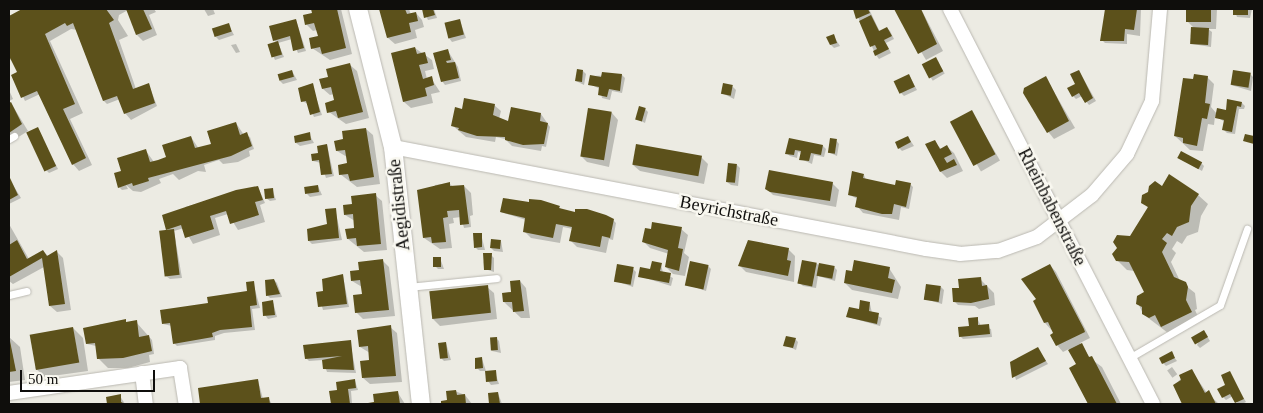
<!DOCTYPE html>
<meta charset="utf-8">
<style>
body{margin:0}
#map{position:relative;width:1263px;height:413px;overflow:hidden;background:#ecebe3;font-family:"Times New Roman",serif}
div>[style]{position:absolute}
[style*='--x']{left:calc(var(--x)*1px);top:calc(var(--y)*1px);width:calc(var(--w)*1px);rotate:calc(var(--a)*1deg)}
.shadow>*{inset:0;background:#0003;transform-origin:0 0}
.building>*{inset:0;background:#5c511b;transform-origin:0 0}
.roads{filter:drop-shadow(0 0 1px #bab8b1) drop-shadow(0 0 1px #bab8b1)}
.service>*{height:7px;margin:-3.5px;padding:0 3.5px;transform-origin:3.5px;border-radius:3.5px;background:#fff}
.minor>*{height:14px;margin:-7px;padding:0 7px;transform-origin:7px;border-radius:7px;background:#fff}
.tertiary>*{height:18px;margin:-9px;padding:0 9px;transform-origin:9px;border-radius:9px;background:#fff}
span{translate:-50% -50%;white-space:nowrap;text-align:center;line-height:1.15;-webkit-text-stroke:5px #f9f8f0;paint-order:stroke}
.street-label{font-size:18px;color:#0f0e0c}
.frame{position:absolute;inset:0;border:10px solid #0f0e0c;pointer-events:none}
.scale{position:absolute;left:20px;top:370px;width:135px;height:22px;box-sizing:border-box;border:2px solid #0f0e0c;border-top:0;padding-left:6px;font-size:15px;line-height:18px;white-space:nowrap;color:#0f0e0c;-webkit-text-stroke:4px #f9f8f0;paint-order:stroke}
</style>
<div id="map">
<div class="shadow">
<i style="clip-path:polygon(26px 9px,154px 9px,156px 12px,149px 15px,157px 35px,143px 41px,137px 35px,128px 10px,119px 15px,118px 20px,128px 36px,119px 40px,136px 89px,149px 85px,157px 106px,131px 120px,125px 113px,120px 99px,107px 104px,104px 101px,78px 30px,71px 29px,50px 41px,83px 113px,70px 119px,92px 165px,79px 171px,73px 164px,40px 94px,25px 101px,13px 76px,19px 73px,12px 59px,9px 60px,9px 18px)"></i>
<i style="clip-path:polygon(204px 9px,213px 9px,215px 14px,208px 16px)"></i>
<i style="clip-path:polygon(312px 9px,341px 9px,352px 54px,330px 60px,312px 48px,319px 37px,317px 30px,313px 31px,306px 24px,313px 14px)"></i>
<i style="clip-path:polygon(381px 9px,409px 9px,411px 15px,416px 13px,422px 20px,424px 27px,415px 30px,417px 38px,395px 44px,388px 38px)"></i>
<i style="clip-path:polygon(423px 9px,434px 9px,437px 18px,428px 20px)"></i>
<i style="clip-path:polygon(854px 9px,869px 9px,880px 32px,887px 28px,890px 31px,894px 39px,886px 43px,891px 53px,879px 59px,876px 55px)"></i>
<i style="clip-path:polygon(896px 9px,921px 9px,943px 51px,926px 60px)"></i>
<i style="clip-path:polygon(1106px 9px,1141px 9px,1140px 36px,1127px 34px,1127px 44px,1105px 43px,1102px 40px,1102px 28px,1108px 29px)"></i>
<i style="clip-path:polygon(1188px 9px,1217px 9px,1216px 29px,1208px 29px,1212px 32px,1211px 47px,1192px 44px,1195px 29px,1187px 21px)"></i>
<i style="clip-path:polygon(1234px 9px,1252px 9px,1250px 18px,1237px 17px)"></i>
<i style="clip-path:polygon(296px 20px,306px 51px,298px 53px,292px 39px,278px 43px,284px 57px,275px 60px,268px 45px,277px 43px,274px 40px)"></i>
<i style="clip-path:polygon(460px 21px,466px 38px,452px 42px,449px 38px)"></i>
<i style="clip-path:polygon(228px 24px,234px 35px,219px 40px,216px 37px)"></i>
<i style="clip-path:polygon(833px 35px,840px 46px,834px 48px,831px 45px)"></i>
<i style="clip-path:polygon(236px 44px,240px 52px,236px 53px,231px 45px)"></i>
<i style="clip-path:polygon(415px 48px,432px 60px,434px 69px,425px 71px,427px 79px,431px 78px,440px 92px,431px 94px,433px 103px,411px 108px,404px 102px,392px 54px)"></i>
<i style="clip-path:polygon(448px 51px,458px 67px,461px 81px,445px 85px,442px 81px)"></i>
<i style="left:936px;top:59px;width:17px;height:14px;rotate:59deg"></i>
<i style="clip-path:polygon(350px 65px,357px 71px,369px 118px,346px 124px,329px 112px,335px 101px,334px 94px,330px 95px,323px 89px,329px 78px)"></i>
<i style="clip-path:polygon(292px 71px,297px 80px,283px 84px,280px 81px)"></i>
<i style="clip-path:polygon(583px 71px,586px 74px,584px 85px,576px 81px)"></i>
<i style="clip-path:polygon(1079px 71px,1096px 101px,1089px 105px,1082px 96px,1076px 99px,1073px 96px)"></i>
<i style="clip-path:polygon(1250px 74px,1253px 77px,1251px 91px,1231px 85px)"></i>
<i style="clip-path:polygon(622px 75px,625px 78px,622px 93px,612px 91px,610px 100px,602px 98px,600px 89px,590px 84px,591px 76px)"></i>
<i style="clip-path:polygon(909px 75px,917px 90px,904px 96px,901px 93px)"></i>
<i style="clip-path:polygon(1207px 77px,1214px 84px,1211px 107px,1217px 114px,1242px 103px,1245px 106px,1244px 109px,1239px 109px,1235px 134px,1227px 133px,1224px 130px,1225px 122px,1215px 116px,1214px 125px,1208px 124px,1203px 151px,1190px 150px,1175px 136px,1194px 81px)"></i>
<i style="clip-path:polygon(1046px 78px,1075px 128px,1054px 139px,1038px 119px,1025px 89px)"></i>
<i style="clip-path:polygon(312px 85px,322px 115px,314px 117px,308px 104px,302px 101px)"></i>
<i style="clip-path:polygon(733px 87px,736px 90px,734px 99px,722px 93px)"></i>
<i style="clip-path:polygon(9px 90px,13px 99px,9px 101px)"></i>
<i style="clip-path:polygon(11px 103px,28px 131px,12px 141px,9px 138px)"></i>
<i style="clip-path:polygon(494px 105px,501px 111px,499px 119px,509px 122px,541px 114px,550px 127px,546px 147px,542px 146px,541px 151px,512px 146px,505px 139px,496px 137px,495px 142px,466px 137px,453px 126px,463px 110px)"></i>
<i style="clip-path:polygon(589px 109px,612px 113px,618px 120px,609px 167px,587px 162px,581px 156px)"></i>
<i style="clip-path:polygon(645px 109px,648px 112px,645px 123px,637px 119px)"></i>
<i style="left:972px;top:112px;width:56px;height:22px;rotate:60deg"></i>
<i style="clip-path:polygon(236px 123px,244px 135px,250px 137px,254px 149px,249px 151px,250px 156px,238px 162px,223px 164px,219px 160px,204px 165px,206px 172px,198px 171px,179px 180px,173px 174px,159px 179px,161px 183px,141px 192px,133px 191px,126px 185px,128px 189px,122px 190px,119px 187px,123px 172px,146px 151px,154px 162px,165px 159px,191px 137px,199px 149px,212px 144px)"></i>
<i style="clip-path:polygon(37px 129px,58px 169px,49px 173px,46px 170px)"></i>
<i style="clip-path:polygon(366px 129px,373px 135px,380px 184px,357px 187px,340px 174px,348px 164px,347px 157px,337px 151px,344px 140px)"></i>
<i style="clip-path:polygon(309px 134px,314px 143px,300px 146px,296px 143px)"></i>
<i style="clip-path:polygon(908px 137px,914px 146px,902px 151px,899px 148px)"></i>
<i style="clip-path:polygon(790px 139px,823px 146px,826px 149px,824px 157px,814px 155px,812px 164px,801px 159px,802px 153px,798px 152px,797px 158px,790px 156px,786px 153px)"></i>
<i style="clip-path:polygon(836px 140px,839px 144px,837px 156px,828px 152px)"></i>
<i style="clip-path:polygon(934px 141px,942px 150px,947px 147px,954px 153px,963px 171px,947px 178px,941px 172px)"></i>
<i style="clip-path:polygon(327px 145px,334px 176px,326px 178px,321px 163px,313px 161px)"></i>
<i style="clip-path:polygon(701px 157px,708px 164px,704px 184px,640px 171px,633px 165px)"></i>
<i style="clip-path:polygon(1179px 158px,1201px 163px,1204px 166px,1202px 171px)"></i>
<i style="clip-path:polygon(737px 165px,740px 168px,738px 186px,731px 185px,727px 182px)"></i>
<i style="clip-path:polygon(864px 175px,866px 180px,897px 186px,910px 184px,913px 187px,909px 209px,901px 207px,899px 220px,863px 213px,857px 206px,858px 199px,849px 195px)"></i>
<i style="clip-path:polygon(10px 180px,21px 198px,9px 204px,9px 182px)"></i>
<i style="clip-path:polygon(449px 183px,453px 187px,464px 186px,471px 193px,473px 215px,470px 216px,471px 227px,464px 228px,461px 217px,453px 218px,454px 223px,449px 224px,452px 248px,440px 249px,424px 238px,435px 185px)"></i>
<i style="clip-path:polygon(832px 183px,839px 190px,836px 207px,773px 195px,767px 189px)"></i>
<i style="clip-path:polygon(318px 186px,322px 195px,310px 197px,307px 194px)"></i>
<i style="clip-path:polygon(258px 187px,265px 203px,260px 205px,265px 222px,238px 230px,228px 214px,215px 218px,220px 235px,193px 244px,184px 228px,174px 231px,182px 278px,170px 279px,166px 276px,168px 231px,163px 216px,185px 210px,185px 207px)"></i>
<i style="clip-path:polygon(1162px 188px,1198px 195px,1208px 204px,1201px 216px,1198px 232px,1187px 236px,1182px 244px,1177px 241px,1172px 249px,1176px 253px,1171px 262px,1180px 281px,1195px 293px,1197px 309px,1195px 310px,1200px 321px,1172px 336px,1143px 314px,1138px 303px,1145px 293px,1134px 271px,1127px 270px,1117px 260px,1149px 209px,1143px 202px)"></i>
<i style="clip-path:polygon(272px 189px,276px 200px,270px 201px,266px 198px)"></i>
<i style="clip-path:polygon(375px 195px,382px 201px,387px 250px,364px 252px,348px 239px,356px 229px,355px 221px,345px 215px,353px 205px)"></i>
<i style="clip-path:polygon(559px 207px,562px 210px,613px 220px,616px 223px,613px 240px,609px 239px,606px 253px,577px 247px,570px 240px,573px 229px,563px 227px,560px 243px,531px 238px,524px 231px,526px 220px,501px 212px)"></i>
<i style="clip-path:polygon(335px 209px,342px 240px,312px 244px,309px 241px,328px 225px)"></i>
<i style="clip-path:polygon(9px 224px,29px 259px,43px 251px,48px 256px,57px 252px,63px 258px,71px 310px,57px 312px,50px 306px,44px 267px,13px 284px,9px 281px)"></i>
<i style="clip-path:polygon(681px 229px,688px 235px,684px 253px,689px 257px,685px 276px,673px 274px,666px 267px,669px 254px,650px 248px,643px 241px)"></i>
<i style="clip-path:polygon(481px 234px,485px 250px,478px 250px,475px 247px)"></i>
<i style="clip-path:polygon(501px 241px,503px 252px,494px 251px,491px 248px)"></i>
<i style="clip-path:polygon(788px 249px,795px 256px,794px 282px,746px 272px,740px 266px)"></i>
<i style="clip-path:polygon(491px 255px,494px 258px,494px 272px,485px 269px)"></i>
<i style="clip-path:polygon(440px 258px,444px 269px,438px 269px,435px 266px)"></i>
<i style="clip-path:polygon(383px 261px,389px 267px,395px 316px,363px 319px,356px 312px,363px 295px,362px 287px,352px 281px,360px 271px)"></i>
<i style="clip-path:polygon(661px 264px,663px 273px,673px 278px,671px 286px,639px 276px)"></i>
<i style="clip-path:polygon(816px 264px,834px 267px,837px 270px,835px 281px,818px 276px,816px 288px,803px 286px,800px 283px)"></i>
<i style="clip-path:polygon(1050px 265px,1056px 272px,1090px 338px,1080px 343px,1090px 358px,1102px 367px,1121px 404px,1089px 404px,1071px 368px,1078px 364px,1069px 349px,1063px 352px,1057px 345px,1055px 334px,1045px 323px,1038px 300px)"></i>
<i style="clip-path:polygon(708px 266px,711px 269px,706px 291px,686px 284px)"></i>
<i style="clip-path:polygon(889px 268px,901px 287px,898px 299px,852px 290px,845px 283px)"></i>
<i style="clip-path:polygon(633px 269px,636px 272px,633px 287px,616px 281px)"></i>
<i style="clip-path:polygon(343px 276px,349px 307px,323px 310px,318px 293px,324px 292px)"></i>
<i style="clip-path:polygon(980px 279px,994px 293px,995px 305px,979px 309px,975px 306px,958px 305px,954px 301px,960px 289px)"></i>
<i style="clip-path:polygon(274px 280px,277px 283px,282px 297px,270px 298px,267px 295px)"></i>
<i style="clip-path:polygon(520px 281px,526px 288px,530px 318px,521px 318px,504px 302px)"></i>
<i style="clip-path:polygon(253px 282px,260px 308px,252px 309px,255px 330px,224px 333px,215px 336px,215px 340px,177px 346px,174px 343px,172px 326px,163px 324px,209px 304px,249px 292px)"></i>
<i style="clip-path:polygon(487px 287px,494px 293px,497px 319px,440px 326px,433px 319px)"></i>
<i style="clip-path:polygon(941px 287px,944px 290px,942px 304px,925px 299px)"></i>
<i style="clip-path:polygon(273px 302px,277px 317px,268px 319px,265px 315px)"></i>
<i style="clip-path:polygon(870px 304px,872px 313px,882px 318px,880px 326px,848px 317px)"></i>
<i style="clip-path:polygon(977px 318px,981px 326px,991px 329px,992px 337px,963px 339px,960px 336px)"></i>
<i style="clip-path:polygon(136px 322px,152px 340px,154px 354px,149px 355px,150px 362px,128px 368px,108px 368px,98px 358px,96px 346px,87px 344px,100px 324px)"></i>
<i style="clip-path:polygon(390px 327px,397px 333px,402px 382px,370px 384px,363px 378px,371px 361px,370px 353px,360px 347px)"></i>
<i style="clip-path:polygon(73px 328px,83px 338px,88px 371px,45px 377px,35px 368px)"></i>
<i style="clip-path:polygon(1204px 331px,1210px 341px,1200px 348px,1197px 345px)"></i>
<i style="clip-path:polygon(9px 337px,20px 347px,25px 380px,9px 382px)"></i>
<i style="clip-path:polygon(496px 338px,499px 341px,501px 353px,492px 351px)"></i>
<i style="clip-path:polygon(795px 339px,798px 342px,796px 350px,785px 345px)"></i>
<i style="clip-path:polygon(350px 341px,356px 373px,327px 372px,323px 360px,309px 361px,306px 358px)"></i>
<i style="clip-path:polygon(446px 343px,451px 360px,444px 361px,441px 358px)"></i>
<i style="clip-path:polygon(1038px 349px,1048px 364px,1016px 380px,1011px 362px)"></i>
<i style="clip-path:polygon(1171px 353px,1177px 361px,1166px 366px,1163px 363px)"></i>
<i style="clip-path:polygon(482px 359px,486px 371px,480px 371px,477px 368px)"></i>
<i style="left:1172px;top:367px;width:9px;height:6px;rotate:54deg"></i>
<i style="clip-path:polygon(1191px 370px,1207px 393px,1219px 404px,1184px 404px,1174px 385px)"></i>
<i style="clip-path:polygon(495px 372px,499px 384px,491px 385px,488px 381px)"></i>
<i style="clip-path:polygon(1229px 372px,1246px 402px,1242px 404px,1238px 404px,1233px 396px,1226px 400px,1223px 397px)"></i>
<i style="clip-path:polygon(258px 380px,263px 399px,268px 398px,272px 404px,201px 404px,199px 389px)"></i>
<i style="clip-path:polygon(355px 381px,358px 390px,351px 391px,352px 404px,332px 404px,330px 392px,338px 391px)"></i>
<i style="clip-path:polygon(455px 391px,465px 395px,472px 404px,443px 404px)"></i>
<i style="clip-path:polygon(398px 393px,405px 404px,367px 404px,376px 403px)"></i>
<i style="clip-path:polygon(498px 393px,502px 404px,491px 404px,489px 394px)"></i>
<i style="clip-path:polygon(120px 396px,125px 404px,108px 404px,107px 398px)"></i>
</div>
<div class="building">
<i style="clip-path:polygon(22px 9px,106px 9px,114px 20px,109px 23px,133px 89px,149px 83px,155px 103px,124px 114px,117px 96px,103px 101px,73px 23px,67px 26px,65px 23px,45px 34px,75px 104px,63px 109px,86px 158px,72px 165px,37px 91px,21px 98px,11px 75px,17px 72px,9px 56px,9px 16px)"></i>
<i style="clip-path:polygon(126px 9px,143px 9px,152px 29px,136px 35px)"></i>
<i style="clip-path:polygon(311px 9px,337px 9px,346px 48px,322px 54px,320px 47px,311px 49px,309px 38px,318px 36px,314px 23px,305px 25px,303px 15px,312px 13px)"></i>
<i style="clip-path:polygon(379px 9px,405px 9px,407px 14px,416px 12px,418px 21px,409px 23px,411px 32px,387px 38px)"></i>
<i style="clip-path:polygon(422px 9px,433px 9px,435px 15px,424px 18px)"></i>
<i style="clip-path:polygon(853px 9px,868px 9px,870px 13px,856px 19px)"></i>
<i style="clip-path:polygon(894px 9px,921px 9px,937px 44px,918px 54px)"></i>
<i style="clip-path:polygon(1105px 9px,1137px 9px,1134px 30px,1125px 29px,1124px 41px,1100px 41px)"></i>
<i style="left:1186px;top:9px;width:25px;height:13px"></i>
<i style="left:1233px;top:9px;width:15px;height:6px"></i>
<i style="clip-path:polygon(871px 15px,879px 31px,887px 27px,892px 36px,884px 40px,889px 49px,875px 56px,873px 51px,877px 49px,875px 45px,870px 47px,859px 21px)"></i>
<i style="clip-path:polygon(296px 19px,304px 48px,293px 51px,290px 36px,273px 41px,269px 26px)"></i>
<i style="left:460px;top:19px;width:16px;height:16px;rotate:76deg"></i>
<i style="left:229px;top:23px;width:9px;height:18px;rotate:72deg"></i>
<i style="left:1191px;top:27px;width:18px;height:17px;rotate:3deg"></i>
<i style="clip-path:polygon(834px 34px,837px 43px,830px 45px,826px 37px)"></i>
<i style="left:278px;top:41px;width:14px;height:11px;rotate:73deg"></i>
<i style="clip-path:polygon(415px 47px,417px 54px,425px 52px,428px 63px,419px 65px,423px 79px,432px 76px,434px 85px,425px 88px,427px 96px,403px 102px,391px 53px)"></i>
<i style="clip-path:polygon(448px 49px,451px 60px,446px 61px,447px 63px,455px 62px,459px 78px,441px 82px,433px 53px)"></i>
<i style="left:936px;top:57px;width:16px;height:16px;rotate:63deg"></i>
<i style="clip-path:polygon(350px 63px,363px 112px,338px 118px,336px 111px,327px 113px,325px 103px,334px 100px,331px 87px,322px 89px,319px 79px,328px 77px,326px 69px)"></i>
<i style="clip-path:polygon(577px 69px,583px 70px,582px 82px,575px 81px)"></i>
<i style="left:292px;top:70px;width:7px;height:15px;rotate:74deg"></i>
<i style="clip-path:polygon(1079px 70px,1093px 98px,1085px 103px,1079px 93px,1072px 97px,1067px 88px,1075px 84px,1070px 74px)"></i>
<i style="left:1233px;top:70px;width:18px;height:15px;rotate:9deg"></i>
<i style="clip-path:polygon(602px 72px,622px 74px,620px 91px,609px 89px,607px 97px,598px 95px,599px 87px,588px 85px,590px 75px,601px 77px)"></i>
<i style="left:909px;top:74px;width:14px;height:17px;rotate:65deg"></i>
<i style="clip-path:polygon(1194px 74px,1208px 76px,1205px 103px,1210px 104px,1207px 119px,1202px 118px,1197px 146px,1183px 143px,1183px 138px,1174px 136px,1183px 78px,1193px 79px)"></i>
<i style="clip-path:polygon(1046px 76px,1069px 121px,1047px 133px,1023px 93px,1024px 88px)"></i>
<i style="clip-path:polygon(313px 83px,320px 112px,310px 115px,306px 101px,301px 102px,298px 88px)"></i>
<i style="left:723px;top:83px;width:10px;height:11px;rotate:11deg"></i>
<i style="clip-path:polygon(464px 98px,495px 104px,493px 115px,508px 121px,511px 107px,541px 113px,540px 121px,548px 123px,544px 144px,523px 145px,505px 140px,505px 137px,477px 136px,458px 130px,459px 128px,451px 126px,455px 107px,462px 109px)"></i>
<i style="clip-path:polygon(1227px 99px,1242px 102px,1241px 107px,1237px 106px,1232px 132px,1222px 130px,1224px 120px,1215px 118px,1217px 108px,1226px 110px)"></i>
<i style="clip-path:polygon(11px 102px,22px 124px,9px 133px,9px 103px)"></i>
<i style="left:639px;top:106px;width:7px;height:14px;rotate:16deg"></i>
<i style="left:588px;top:108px;width:24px;height:49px;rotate:9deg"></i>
<i style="left:972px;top:110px;width:50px;height:25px;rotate:62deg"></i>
<i style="clip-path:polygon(236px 122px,240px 135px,247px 132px,252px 146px,231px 156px,148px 178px,149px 181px,133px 186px,132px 183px,118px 188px,114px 173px,121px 171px,117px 158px,146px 149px,150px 162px,158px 160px,166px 157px,162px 145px,191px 136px,195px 148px,211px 144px,207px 131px)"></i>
<i style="left:38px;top:127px;width:43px;height:13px;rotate:65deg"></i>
<i style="clip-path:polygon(366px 128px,374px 177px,350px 181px,348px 174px,339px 175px,338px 165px,347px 163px,346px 156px,345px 150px,336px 151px,334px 141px,343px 139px,342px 131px)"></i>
<i style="clip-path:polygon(310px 132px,311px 140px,295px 143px,294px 136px)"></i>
<i style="clip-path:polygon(1245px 134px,1254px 136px,1254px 144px,1243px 141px)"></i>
<i style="clip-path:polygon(908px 136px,911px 142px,898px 149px,895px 142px)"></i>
<i style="clip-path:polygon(789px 138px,823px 145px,821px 155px,811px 153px,809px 161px,799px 160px,801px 151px,795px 150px,794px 155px,785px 154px)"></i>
<i style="left:830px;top:138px;width:7px;height:15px;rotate:8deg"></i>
<i style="clip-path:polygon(935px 140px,940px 149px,947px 145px,952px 154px,944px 158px,947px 163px,954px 159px,957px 165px,940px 172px,925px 144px)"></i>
<i style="clip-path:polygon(327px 144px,332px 174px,321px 175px,319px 160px,312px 161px,311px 154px,318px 153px,317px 146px)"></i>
<i style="left:636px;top:144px;width:67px;height:21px;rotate:10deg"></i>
<i style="left:1181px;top:151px;width:24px;height:8px;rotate:28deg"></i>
<i style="left:728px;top:163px;width:9px;height:19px;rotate:6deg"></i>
<i style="clip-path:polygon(769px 170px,833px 182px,830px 201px,770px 192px,765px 189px)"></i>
<i style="clip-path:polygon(852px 171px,864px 174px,863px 178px,895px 185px,896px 180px,911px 183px,906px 207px,894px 204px,892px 214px,882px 214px,855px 207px,857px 197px,848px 195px)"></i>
<i style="clip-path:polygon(1169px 174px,1199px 194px,1191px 206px,1189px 222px,1177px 227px,1172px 236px,1167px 233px,1162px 239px,1167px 243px,1162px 252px,1174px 277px,1186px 282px,1188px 287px,1186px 300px,1192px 312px,1161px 327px,1155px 315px,1149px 318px,1142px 314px,1142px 307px,1136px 304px,1137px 296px,1144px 292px,1129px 262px,1116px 261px,1112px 254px,1117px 248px,1113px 242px,1117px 235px,1130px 236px,1148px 207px,1141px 203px,1142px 195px,1148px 192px,1149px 186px,1155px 181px,1162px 186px)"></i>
<i style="clip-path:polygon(10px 178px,18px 195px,9px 200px,9px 179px)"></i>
<i style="clip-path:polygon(450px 182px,450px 186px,464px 185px,469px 224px,460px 225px,459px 210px,447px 211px,448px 217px,443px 218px,446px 242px,432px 243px,431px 237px,423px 238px,417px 190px)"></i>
<i style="left:318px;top:185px;width:7px;height:14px;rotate:82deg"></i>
<i style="clip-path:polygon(258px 186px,263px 200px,255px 202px,259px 215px,230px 224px,226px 211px,210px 216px,214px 229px,185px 238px,181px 225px,166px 230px,162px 215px,236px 190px)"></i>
<i style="left:273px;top:188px;width:10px;height:9px;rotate:84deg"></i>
<i style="clip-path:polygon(376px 193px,381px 244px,357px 246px,356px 238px,347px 239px,345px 229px,354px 228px,353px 214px,344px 215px,343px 205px,352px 204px,351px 196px)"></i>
<i style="clip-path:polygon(503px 198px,529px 202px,529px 199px,541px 200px,560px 206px,559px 208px,575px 212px,575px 209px,587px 209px,606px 215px,614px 219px,610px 238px,602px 236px,600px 247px,569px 241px,572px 227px,556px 224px,553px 238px,523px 232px,525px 218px,500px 212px)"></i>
<i style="clip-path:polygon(336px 208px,339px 238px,308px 241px,307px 229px,327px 224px,325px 209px)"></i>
<i style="clip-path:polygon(652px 222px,682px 227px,678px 248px,683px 249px,679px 271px,665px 267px,668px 250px,642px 242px,645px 228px,651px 229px)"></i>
<i style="left:174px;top:229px;width:46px;height:15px;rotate:83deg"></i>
<i style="clip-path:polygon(473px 233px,482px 233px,482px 247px,474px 248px)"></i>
<i style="left:491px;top:239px;width:10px;height:9px;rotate:6deg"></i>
<i style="clip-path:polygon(17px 240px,27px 259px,43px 250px,47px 256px,57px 250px,65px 304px,49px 306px,42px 258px,9px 277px,9px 245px)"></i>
<i style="clip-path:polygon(748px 240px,789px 248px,787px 260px,791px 261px,788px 276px,738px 266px)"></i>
<i style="clip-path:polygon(483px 253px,492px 253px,491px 270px,484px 270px)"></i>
<i style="left:433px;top:257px;width:8px;height:10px"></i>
<i style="clip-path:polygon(383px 259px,389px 310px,355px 313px,353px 295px,362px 294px,360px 280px,351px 281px,350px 271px,359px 270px,358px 262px)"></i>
<i style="left:802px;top:260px;width:15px;height:24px;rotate:11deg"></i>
<i style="clip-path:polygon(854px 260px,890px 267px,888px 278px,895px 280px,892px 293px,844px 283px,846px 270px,852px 271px)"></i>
<i style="clip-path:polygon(652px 261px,662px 263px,660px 271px,671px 273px,669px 283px,638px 277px,640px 267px,650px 269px)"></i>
<i style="left:690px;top:261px;width:19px;height:25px;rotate:12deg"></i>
<i style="left:819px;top:263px;width:16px;height:13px;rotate:11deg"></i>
<i style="left:617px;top:264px;width:17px;height:18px;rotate:10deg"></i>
<i style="clip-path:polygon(1050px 264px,1084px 329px,1085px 332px,1056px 346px,1050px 335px,1053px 333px,1048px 322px,1044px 323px,1033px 301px,1036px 299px,1021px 279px)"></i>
<i style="clip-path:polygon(343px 274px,347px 304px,318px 307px,316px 292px,323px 291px,322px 279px)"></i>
<i style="clip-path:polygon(981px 277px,982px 286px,987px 285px,989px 299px,971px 303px,953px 302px,952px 288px,959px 288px,958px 279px)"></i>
<i style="clip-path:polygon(274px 279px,280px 294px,266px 296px,265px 280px)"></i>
<i style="clip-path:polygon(520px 280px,524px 311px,513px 312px,512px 302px,503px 302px,502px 293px,511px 292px,510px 281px)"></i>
<i style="clip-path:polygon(254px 281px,257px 305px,250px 306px,252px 327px,220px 330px,212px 333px,213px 337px,173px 344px,170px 323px,162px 324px,160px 310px,208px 303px,207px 297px,247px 291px,246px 282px)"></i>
<i style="left:926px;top:284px;width:15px;height:16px;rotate:8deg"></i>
<i style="left:488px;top:285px;width:28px;height:59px;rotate:84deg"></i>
<i style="clip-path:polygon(273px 300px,275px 315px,263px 316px,262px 302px)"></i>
<i style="clip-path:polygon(860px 300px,870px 302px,869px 311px,879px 313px,877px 324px,846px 317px,849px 307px,859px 309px)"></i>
<i style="clip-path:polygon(978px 317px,978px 325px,989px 324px,990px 334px,959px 337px,958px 327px,969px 326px,968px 318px)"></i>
<i style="clip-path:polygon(126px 319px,126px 322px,137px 320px,139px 337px,149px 335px,152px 351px,123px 358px,97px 359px,95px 343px,86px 344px,83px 328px)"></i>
<i style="clip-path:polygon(391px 325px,396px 376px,362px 378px,360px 361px,369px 360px,368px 346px,359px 347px,357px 330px)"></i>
<i style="left:73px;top:327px;width:36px;height:44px;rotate:80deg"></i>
<i style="left:1204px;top:330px;width:8px;height:15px;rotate:60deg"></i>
<i style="clip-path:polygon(9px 336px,16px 371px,9px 372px)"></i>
<i style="clip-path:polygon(786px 336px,796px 338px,793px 348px,783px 346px)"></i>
<i style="left:497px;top:337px;width:13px;height:7px;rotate:86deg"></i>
<i style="clip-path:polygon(351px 340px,354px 370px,323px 369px,322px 360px,342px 356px,305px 359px,303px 345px)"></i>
<i style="left:446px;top:342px;width:16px;height:8px;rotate:83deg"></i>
<i style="clip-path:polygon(1082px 343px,1089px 357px,1092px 356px,1117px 404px,1088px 404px,1069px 368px,1076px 364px,1068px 350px)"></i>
<i style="clip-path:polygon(1038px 347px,1046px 361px,1012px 378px,1010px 362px)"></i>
<i style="clip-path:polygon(1172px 351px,1175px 358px,1162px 364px,1159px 358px)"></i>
<i style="clip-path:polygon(482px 357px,483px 368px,475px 369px,475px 358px)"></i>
<i style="clip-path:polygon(1192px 369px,1205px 393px,1209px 390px,1216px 404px,1182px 404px,1173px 385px,1181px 380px,1179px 375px)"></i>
<i style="left:496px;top:370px;width:11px;height:11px;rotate:85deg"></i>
<i style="clip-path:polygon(1230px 371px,1244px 399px,1235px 403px,1230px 394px,1222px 398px,1217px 389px,1225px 385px,1221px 375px)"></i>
<i style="clip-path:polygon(258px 379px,261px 398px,269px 397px,270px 404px,200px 404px,198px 388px)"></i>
<i style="clip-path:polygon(355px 379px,356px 388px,348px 389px,350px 404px,331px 404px,329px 391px,337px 390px,336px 382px)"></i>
<i style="clip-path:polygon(456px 390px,457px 395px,465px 394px,466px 404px,441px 404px,441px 401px,447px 400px,446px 391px)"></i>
<i style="clip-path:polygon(398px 391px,400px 404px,362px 404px,374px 402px,373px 394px)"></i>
<i style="clip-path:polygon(498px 392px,500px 404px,489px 404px,488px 393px)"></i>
<i style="clip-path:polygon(121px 394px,121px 402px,125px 404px,107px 404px,106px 397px)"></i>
</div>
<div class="roads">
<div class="service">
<i style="--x:9;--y:139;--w:6;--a:-31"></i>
<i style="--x:409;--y:287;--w:88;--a:-5.8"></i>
<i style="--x:9;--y:295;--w:18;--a:-13"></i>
<i style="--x:1129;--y:358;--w:105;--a:-30.2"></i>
<i style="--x:1220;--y:305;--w:81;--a:-70.4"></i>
</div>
<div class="minor">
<i style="--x:950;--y:9;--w:444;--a:62.8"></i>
<i style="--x:393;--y:147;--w:543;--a:10.83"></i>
<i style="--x:926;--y:249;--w:34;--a:8"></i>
<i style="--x:960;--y:254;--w:38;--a:-5"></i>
<i style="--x:998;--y:251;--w:41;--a:-19.7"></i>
<i style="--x:1037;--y:237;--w:69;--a:-37.4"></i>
<i style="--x:1092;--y:195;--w:54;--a:-49.5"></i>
<i style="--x:1127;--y:154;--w:59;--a:-64.7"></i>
<i style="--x:1152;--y:101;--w:92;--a:-85"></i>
<i style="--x:142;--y:373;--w:31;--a:83"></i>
<i style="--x:9;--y:393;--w:173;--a:-8.3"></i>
<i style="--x:180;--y:368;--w:36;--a:81"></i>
</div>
<div class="tertiary">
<i style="--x:358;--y:9;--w:142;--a:75.8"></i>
<i style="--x:393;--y:147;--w:259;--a:83.8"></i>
</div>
</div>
<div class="street-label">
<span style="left:399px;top:205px;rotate:-96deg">Aegidistraße</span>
<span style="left:1052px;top:207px;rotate:63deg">Rheinbabenstraße</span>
<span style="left:729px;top:211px;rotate:11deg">Beyrichstraße</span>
</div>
<div class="frame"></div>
<div class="scale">50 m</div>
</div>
